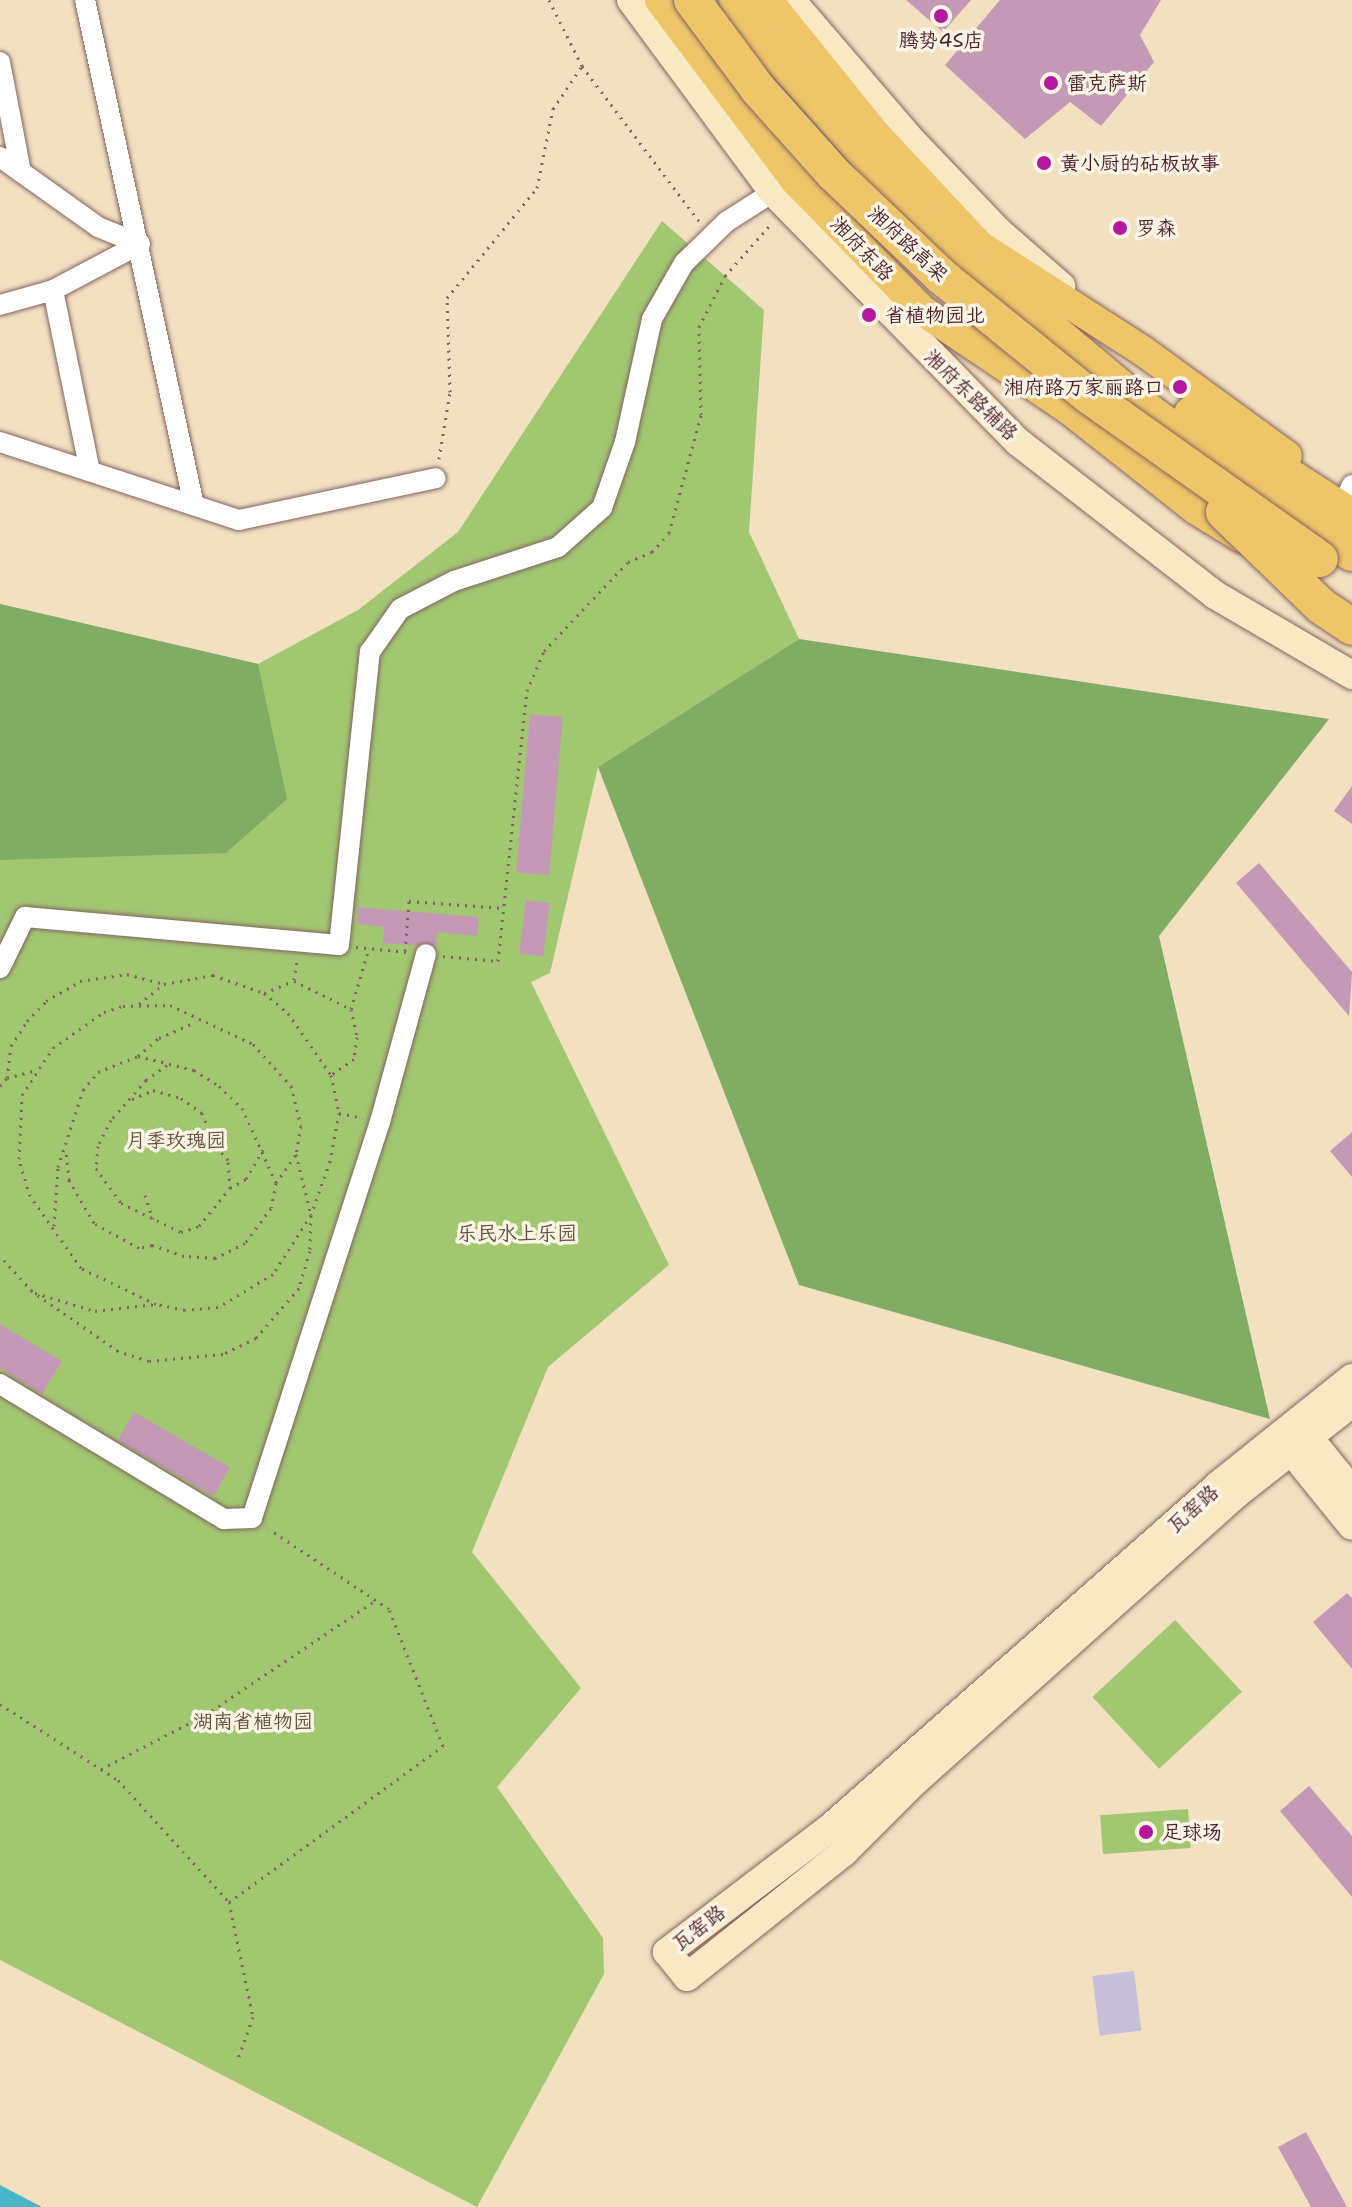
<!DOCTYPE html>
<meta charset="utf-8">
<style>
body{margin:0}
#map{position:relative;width:1352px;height:2207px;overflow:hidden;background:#f2e0c1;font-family:"Shantell Sans","LXGW WenKai TC",sans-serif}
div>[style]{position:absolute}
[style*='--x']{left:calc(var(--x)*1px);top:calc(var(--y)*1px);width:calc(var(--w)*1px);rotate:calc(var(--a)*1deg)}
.industrial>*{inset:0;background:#c6c0d9;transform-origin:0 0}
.green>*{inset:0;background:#a1c771;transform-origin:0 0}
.forest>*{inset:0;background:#80ac63}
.water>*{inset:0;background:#4bb5c8}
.building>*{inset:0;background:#c499b6;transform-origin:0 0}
.path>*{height:3px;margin-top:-1.5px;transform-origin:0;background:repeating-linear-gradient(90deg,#856360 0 2px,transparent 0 8px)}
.roads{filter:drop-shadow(0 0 2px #856360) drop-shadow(0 0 2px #856360)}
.street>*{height:20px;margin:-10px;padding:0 10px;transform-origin:10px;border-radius:10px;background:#fff}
.secondary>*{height:28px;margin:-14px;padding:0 14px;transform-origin:14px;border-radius:14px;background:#f8e8c3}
.primary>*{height:30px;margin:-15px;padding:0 15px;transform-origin:15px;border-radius:15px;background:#eec569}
.highway>*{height:36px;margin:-18px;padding:0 18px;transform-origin:18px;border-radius:18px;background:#eec569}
.bridges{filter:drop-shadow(0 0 2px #856360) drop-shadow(0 0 2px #856360)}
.highway-bridge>*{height:36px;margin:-18px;padding:0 18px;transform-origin:18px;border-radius:18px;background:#eec569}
.dots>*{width:22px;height:22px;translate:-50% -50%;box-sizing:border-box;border:4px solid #fcf5e5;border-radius:50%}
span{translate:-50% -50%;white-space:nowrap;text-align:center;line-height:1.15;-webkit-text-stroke:7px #fcf5e5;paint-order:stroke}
.poi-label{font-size:20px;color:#4a1f2b}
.left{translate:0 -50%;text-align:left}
.right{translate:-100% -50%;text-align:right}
.street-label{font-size:20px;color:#4a1f2b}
.park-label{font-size:20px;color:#645140}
</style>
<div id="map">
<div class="industrial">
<i style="left:1134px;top:1971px;width:60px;height:42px;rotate:83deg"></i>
</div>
<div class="green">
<i style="clip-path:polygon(662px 221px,764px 310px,749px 532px,799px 639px,598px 767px,550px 973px,531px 982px,669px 1265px,548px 1367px,472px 1552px,581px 1688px,497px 1787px,603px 1938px,604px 1974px,477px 2207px,0 1960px,0 604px,258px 664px,358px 610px,458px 532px)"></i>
<i style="left:1175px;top:1620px;width:98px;height:113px;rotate:47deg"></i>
<i style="left:1188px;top:1809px;width:39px;height:88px;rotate:86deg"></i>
</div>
<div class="forest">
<i style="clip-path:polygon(0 604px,258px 664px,287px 799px,226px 853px,0 860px)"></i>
<i style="clip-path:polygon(799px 639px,1329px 719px,1159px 936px,1270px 1419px,799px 1285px,598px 767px)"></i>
</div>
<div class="water">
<i style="clip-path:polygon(0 2185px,42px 2207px,0 2207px)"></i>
</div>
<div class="building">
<i style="clip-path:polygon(906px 0,971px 0,943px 32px)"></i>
<i style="clip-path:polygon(1000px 0,1161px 0,1140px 35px,1154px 62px,1101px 126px,1070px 102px,1025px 139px,945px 65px)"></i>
<i style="left:530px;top:714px;width:33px;height:159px;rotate:5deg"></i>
<i style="clip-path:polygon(1352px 786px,1352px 824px,1334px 811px)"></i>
<i style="clip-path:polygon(1259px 863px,1352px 972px,1349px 1016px,1236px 883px)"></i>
<i style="left:526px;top:900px;width:24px;height:54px;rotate:7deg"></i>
<i style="clip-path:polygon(358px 907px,479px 917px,477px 936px,437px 932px,436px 947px,383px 943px,384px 927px,357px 924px)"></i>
<i style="clip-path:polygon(1352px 1132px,1352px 1177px,1330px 1151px)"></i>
<i style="clip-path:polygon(0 1324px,62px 1361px,42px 1394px,0 1368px)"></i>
<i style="left:134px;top:1412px;width:111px;height:33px;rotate:30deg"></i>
<i style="clip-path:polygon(1347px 1593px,1352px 1598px,1352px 1669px,1313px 1622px)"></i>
<i style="clip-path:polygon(1309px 1786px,1352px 1836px,1352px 1897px,1280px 1811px)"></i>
<i style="clip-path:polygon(1306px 2132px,1347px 2207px,1311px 2207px,1278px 2147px)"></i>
</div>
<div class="path">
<i style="--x:549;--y:0;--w:74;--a:63.4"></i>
<i style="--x:582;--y:66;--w:194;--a:53"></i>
<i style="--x:439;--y:459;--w:68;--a:-80.7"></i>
<i style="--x:450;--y:392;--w:94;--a:-91.8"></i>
<i style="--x:447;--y:298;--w:142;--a:-50.7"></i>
<i style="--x:537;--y:188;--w:81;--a:-78.6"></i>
<i style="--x:553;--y:109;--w:52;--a:-56"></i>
<i style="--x:356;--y:947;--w:52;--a:5.5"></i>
<i style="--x:405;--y:951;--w:50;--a:-85.4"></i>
<i style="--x:409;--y:901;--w:94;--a:4.3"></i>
<i style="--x:443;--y:956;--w:55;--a:5.2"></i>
<i style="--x:498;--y:961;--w:272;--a:-83.9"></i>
<i style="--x:527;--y:691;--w:43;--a:-67"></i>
<i style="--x:544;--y:651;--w:122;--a:-46.7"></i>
<i style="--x:628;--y:562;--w:26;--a:-23"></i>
<i style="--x:652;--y:552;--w:25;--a:-48"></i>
<i style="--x:669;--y:533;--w:122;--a:-74.8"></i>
<i style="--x:701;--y:415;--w:88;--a:-91.3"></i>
<i style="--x:699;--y:327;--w:57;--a:-63"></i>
<i style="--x:725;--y:276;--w:69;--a:-48.5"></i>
<i style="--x:294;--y:980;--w:20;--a:-81"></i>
<i style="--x:264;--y:993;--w:32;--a:-22"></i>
<i style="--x:294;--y:981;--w:64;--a:26.2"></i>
<i style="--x:351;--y:1009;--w:29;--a:78"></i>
<i style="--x:357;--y:1037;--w:22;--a:98"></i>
<i style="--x:354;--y:1059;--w:28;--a:145"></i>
<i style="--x:139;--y:1004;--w:32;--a:-39"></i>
<i style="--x:170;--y:1005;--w:92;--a:25.2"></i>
<i style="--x:253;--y:1044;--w:57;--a:47.9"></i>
<i style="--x:291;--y:1086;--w:41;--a:76"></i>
<i style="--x:301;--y:1126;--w:28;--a:100"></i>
<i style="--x:296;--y:1154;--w:63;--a:76.2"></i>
<i style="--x:311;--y:1215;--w:70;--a:122.8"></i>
<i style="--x:273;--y:1274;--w:64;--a:149"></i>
<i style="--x:218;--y:1307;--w:33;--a:175"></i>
<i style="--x:185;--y:1310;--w:30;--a:-168"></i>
<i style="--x:156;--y:1304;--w:83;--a:-154.4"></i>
<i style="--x:81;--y:1268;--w:88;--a:-125.3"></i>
<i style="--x:30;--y:1196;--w:39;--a:-107"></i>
<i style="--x:19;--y:1159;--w:64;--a:-87.3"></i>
<i style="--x:22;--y:1095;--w:56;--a:-56.6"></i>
<i style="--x:53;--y:1048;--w:62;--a:-35.2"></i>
<i style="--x:104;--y:1012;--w:20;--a:-18"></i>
<i style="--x:123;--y:1006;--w:47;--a:-1.2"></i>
<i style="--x:351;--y:1009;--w:64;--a:-73.6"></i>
<i style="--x:138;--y:1056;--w:28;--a:-41"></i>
<i style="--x:159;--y:1038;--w:40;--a:-23.4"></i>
<i style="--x:167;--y:1065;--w:26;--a:144"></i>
<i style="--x:146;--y:1080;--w:53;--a:131.2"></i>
<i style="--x:111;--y:1120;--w:29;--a:117"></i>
<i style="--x:98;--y:1146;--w:22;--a:95"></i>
<i style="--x:96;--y:1168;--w:43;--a:54.5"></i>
<i style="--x:121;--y:1203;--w:67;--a:25.8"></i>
<i style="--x:181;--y:1232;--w:19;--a:-18"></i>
<i style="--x:199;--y:1226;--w:49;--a:-50.8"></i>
<i style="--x:230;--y:1188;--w:28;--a:-94"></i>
<i style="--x:228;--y:1160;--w:28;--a:-131"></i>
<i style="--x:210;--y:1139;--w:22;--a:-167"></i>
<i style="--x:189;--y:1134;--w:8;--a:135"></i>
<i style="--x:7;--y:1078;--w:28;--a:-15"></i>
<i style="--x:0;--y:1086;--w:11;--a:-49"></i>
<i style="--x:7;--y:1078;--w:32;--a:-83"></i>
<i style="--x:11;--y:1046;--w:30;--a:-57"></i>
<i style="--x:27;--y:1021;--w:28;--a:-46"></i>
<i style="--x:46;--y:1001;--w:39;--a:-30"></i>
<i style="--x:80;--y:981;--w:48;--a:-8.5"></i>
<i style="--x:127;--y:974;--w:38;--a:15"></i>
<i style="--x:164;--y:984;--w:50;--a:-10.4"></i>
<i style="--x:213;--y:975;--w:54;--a:19.4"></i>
<i style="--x:264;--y:993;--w:31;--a:40"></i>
<i style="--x:288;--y:1013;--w:75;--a:55.3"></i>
<i style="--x:331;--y:1075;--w:39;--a:78"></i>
<i style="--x:339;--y:1113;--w:49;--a:100.6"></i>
<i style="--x:330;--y:1161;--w:57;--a:109.4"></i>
<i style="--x:311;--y:1215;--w:36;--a:92"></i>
<i style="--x:310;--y:1251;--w:39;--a:107"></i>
<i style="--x:299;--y:1288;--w:66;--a:130.7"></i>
<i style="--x:256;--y:1338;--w:37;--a:154"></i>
<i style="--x:223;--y:1354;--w:74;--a:174.6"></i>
<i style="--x:149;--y:1361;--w:33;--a:-162"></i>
<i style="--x:118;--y:1351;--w:105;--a:-145.1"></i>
<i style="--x:32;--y:1291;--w:47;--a:-132.4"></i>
<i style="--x:132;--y:1099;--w:23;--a:-23"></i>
<i style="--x:153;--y:1090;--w:29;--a:16"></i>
<i style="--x:181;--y:1098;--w:26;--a:36"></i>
<i style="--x:202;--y:1113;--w:30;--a:67"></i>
<i style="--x:339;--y:1113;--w:24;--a:12"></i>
<i style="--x:276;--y:1183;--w:35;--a:-55"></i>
<i style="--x:230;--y:1188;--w:18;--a:-29"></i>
<i style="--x:246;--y:1179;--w:34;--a:-60"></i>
<i style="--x:145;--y:1195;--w:25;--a:72"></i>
<i style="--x:54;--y:1226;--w:59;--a:-86.1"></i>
<i style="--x:58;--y:1167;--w:81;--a:-72"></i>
<i style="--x:83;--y:1090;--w:23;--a:-50"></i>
<i style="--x:98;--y:1072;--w:43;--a:-21.8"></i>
<i style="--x:138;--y:1056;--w:58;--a:14"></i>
<i style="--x:194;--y:1070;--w:30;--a:33"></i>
<i style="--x:219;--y:1086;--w:32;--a:44"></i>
<i style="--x:242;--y:1108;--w:82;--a:65.6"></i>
<i style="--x:276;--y:1183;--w:25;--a:101"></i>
<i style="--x:271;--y:1208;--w:44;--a:126.6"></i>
<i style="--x:245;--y:1243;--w:34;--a:153"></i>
<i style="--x:215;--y:1258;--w:31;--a:-176"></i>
<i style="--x:184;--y:1256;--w:34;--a:-161"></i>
<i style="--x:152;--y:1245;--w:13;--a:167"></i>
<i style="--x:139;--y:1248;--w:51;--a:-150.9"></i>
<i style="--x:94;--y:1223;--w:50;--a:-120.2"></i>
<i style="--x:69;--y:1180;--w:31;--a:-96"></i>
<i style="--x:35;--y:1293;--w:63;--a:16.7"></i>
<i style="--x:95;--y:1311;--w:61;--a:-6.5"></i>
<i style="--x:0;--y:1704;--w:140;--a:32.8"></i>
<i style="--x:118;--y:1780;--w:165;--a:47.7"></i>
<i style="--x:229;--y:1902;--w:265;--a:-36.1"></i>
<i style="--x:443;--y:1746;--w:147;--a:-111.5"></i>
<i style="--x:389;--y:1609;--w:144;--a:-146.3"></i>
<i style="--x:101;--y:1769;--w:117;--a:-27.4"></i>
<i style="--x:205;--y:1715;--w:206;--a:-33.9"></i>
<i style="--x:229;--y:1902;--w:117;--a:78.2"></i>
<i style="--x:253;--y:2017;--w:45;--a:109.7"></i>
</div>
<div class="roads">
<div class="street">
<i style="--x:85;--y:0;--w:513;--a:77.83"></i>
<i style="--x:0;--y:62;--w:112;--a:79.2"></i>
<i style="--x:0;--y:157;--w:120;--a:35.5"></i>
<i style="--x:98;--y:227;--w:45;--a:22"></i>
<i style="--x:140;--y:244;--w:98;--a:152.1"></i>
<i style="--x:53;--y:290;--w:181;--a:78.5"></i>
<i style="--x:0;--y:305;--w:55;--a:-15.8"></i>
<i style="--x:0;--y:442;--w:251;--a:18.1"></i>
<i style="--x:239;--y:520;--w:201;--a:-12"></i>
<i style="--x:1347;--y:496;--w:12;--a:-66"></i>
<i style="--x:0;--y:968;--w:57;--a:-63.9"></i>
<i style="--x:25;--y:917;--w:315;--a:5.1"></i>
<i style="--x:339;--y:945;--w:295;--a:-84"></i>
<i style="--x:370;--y:652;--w:52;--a:-55.1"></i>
<i style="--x:400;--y:609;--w:61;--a:-27.4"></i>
<i style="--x:454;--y:581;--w:109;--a:-18.1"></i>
<i style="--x:558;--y:547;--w:59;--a:-41.6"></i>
<i style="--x:602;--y:508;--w:70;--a:-70.8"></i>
<i style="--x:625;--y:442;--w:126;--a:-77.6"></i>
<i style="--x:652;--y:319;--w:64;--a:-60.3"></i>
<i style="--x:684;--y:263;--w:59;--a:-44.3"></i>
<i style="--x:726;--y:222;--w:56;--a:-32.6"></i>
<i style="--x:0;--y:1384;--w:262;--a:31.1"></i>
<i style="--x:224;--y:1519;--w:28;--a:-2"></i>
<i style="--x:252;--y:1518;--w:416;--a:-72.1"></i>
<i style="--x:380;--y:1122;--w:174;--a:-74.7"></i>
</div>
<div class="secondary">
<i style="--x:631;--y:0;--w:239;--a:53.5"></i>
<i style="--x:773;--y:192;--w:350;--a:45.6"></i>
<i style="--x:1018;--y:442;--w:249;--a:37.8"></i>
<i style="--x:1215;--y:595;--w:159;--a:30.3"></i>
<i style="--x:791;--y:0;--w:186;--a:49.4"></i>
<i style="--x:912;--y:141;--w:124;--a:46.3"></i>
<i style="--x:998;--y:231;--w:84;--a:41.1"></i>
<i style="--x:1352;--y:1378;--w:168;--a:141.3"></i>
<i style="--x:1221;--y:1483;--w:521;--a:138.58"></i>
<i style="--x:830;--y:1828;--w:205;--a:142.7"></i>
<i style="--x:667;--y:1952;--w:32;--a:51"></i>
<i style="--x:687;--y:1977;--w:201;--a:-38.5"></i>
<i style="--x:844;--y:1852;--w:98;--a:-45"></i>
<i style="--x:913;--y:1783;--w:432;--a:-41.8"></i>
<i style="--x:1235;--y:1495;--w:149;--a:-38.2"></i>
<i style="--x:1297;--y:1423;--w:87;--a:51"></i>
<i style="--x:1280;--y:1437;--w:114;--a:51"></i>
</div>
<div class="primary">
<i style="--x:660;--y:0;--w:226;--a:53.1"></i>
<i style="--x:796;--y:181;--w:182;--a:45.7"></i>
<i style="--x:923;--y:311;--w:179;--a:34"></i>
<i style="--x:1071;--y:411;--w:160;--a:38.2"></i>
<i style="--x:1197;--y:510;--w:52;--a:31.5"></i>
<i style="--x:767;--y:0;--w:174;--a:51.1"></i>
<i style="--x:876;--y:135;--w:152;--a:46.9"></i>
<i style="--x:980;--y:246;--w:194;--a:32.8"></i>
<i style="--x:1143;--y:351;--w:178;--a:36.1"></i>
</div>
<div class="highway">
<i style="--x:737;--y:0;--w:58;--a:54.1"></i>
<i style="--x:771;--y:47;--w:241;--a:48.4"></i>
<i style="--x:931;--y:227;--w:76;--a:41.3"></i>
<i style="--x:988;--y:277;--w:213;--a:40"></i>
<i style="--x:1151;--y:414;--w:244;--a:34.7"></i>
<i style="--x:1192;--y:414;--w:190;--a:32.8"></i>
</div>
</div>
<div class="bridges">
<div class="highway-bridge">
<i style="--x:692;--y:0;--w:111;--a:53.4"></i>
<i style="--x:758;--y:89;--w:114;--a:48.2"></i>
<i style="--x:834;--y:174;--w:148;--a:43.6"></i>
<i style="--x:941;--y:276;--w:189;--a:39"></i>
<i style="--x:1088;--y:395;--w:284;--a:35.3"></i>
<i style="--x:1224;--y:512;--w:135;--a:44.1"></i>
<i style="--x:1321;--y:606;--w:37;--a:34"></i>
</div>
</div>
<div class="dots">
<i style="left:941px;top:16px;background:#b5179e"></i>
<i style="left:1051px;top:83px;background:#b5179e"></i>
<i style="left:1044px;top:163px;background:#b5179e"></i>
<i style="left:1120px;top:228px;background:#b5179e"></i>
<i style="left:869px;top:315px;background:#b5179e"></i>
<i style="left:1180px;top:387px;background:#b5179e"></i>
<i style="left:1146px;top:1832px;background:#b5179e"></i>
</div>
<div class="poi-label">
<span style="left:941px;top:40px">腾势4S店</span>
<span class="left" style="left:1067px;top:83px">雷克萨斯</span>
<span class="left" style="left:1060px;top:163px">黄小厨的砧板故事</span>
<span class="left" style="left:1136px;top:228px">罗森</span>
<span class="left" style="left:885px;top:315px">省植物园北</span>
<span class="right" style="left:1164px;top:387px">湘府路万家丽路口</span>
<span class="left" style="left:1162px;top:1832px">足球场</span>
</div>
<div class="street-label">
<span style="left:908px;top:244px;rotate:43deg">湘府路高架</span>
<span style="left:862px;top:249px;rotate:46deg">湘府东路</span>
<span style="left:971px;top:395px;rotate:44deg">湘府东路辅路</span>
<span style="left:1193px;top:1509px;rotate:-42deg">瓦窑路</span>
<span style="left:699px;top:1928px;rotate:-38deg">瓦窑路</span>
</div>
<div class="park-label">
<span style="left:176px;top:1140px">月季玫瑰园</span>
<span style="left:517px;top:1233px">乐民水上乐园</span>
<span style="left:253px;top:1721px">湖南省植物园</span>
</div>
</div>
